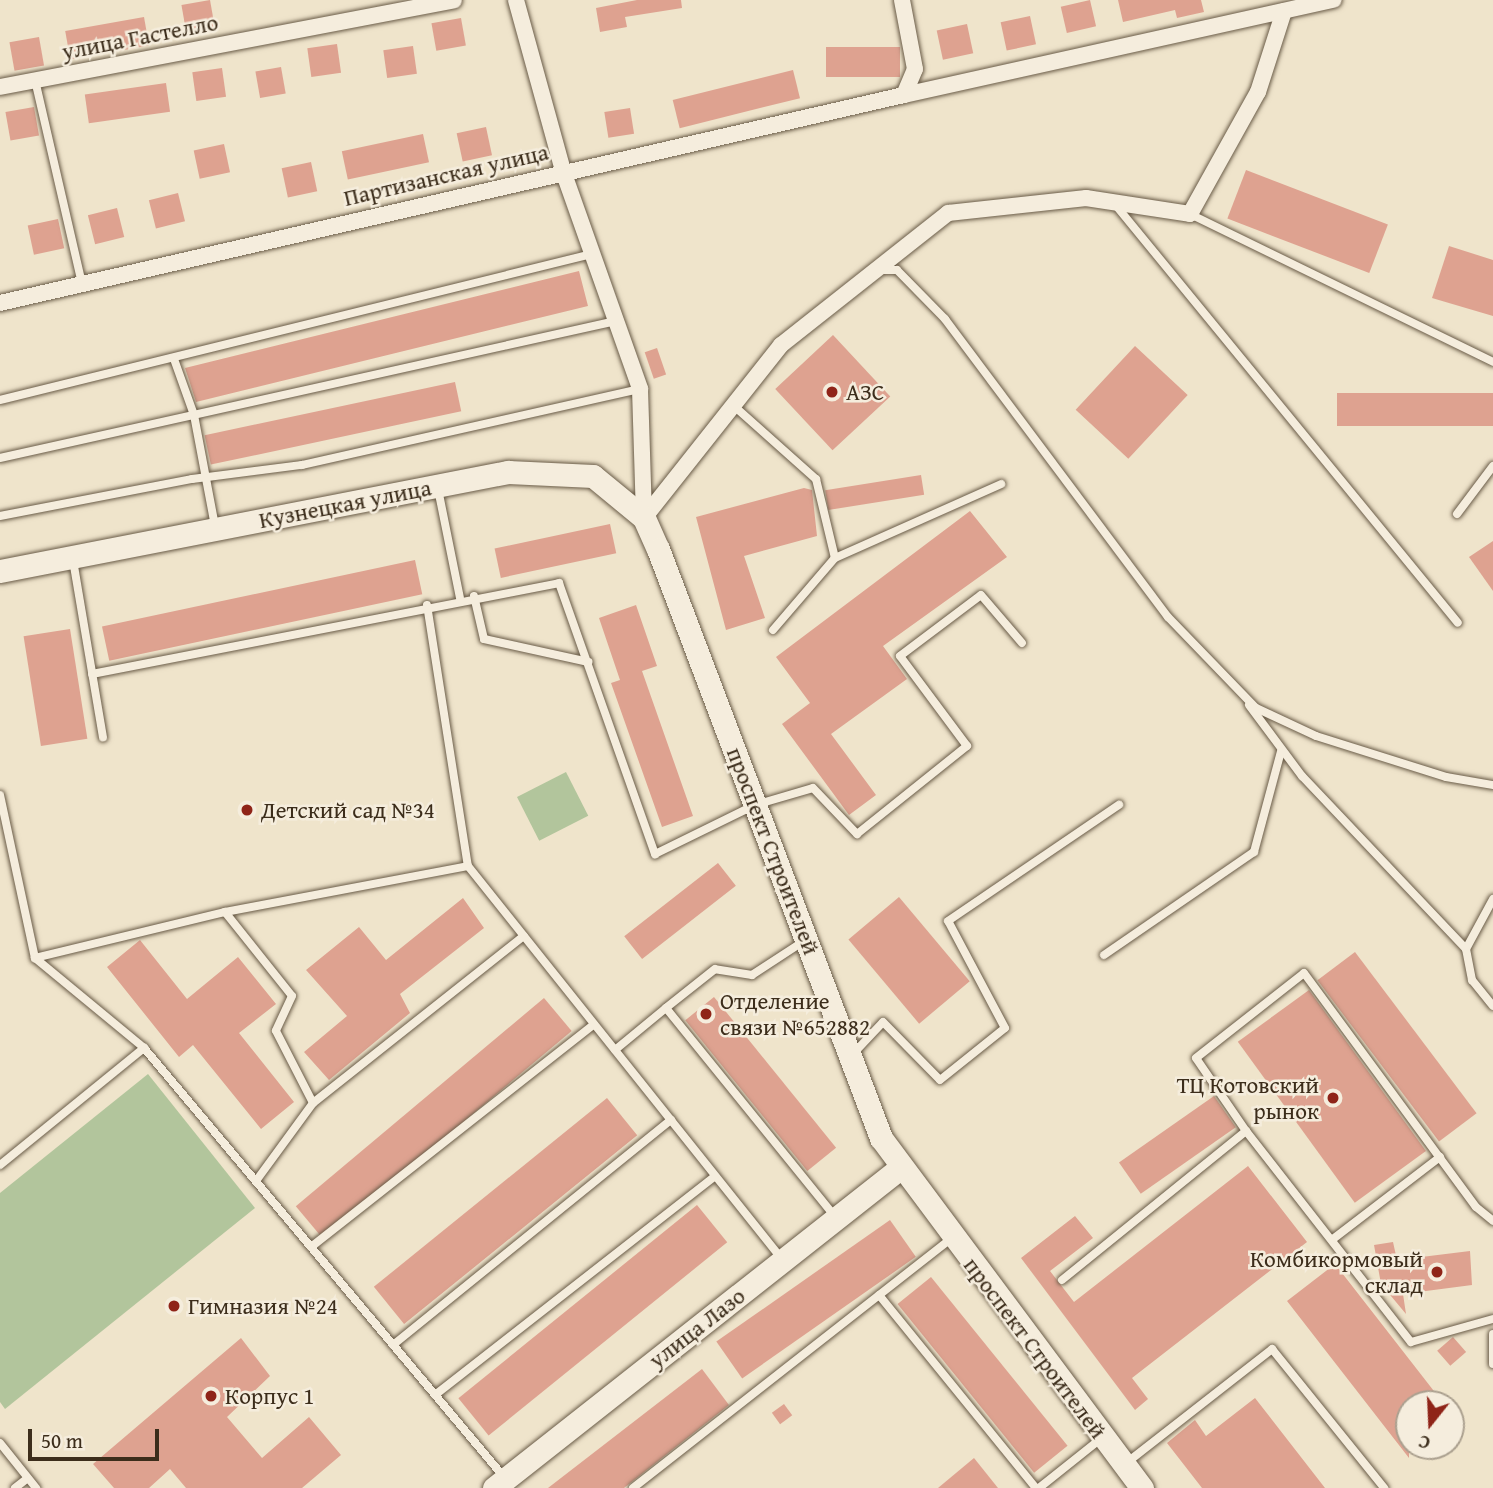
<!DOCTYPE html>
<meta charset="utf-8">
<style>
body{margin:0}
#map{position:relative;width:1493px;height:1488px;overflow:hidden;background:#efe4cb;font-family:"Gentium Book Plus",serif}
div>[style]{position:absolute}
[style*='--x']{left:calc(var(--x)*1px);top:calc(var(--y)*1px);width:calc(var(--w)*1px);rotate:calc(var(--a)*1deg)}
.green>*{inset:0;background:#b2c59c;transform-origin:0 0}
.building>*{inset:0;background:#dea290;transform-origin:0 0}
.roads{filter:drop-shadow(0 0 2px #695b47) drop-shadow(0 0 2px #695b47)}
.lane>*{height:8px;margin:-4px;padding:0 4px;transform-origin:4px;border-radius:4px;background:#f5eddd}
.street>*{height:16px;margin:-8px;padding:0 8px;transform-origin:8px;border-radius:8px;background:#f5eddd}
.secondary>*{height:23px;margin:-11.5px;padding:0 11.5px;transform-origin:11.5px;border-radius:11.5px;background:#f5eddd}
.dots>*{width:19px;height:19px;translate:-50% -50%;box-sizing:border-box;border:4px solid #f5eddd;border-radius:50%}
span{translate:-50% -50%;white-space:nowrap;text-align:center;line-height:1.15;-webkit-text-stroke:5px #f5eddd;paint-order:stroke}
.street-label{font-size:23px;color:#3c2d1b}
.poi-label{font-size:23px;color:#3c2d1b}
.left{translate:0 -50%;text-align:left}
.right{translate:-100% -50%;text-align:right}
.north{position:absolute;left:1395px;top:1390px;width:70px;height:70px;box-sizing:border-box;background:#f5eddd;border:2px solid #aba08f;border-radius:50%;rotate:198deg;font-size:19px;font-weight:700;line-height:28px;text-align:center;color:#3c2d1b}
.north::after{content:'';display:block;margin:auto;width:24px;height:32px;background:#8f2418;clip-path:polygon(50% 0,100% 100%,50% 72%,0 100%)}
.scale{position:absolute;left:28px;top:1429px;width:131px;height:32px;box-sizing:border-box;border:4px solid #3c2d1b;border-top:0;padding-left:9px;font-size:21px;line-height:24px;white-space:nowrap;color:#3c2d1b;-webkit-text-stroke:5px #f5eddd;paint-order:stroke}
</style>
<div id="map">
<div class="green">
<i style="left:566px;top:772px;width:49px;height:55px;rotate:63deg"></i>
<i style="clip-path:polygon(148px 1074px,255px 1208px,5px 1409px,0 1402px,0 1193px)"></i>
</div>
<div class="building">
<i style="left:210px;top:0;width:29px;height:29px;rotate:80deg"></i>
<i style="clip-path:polygon(637px 0,681px 0,682px 8px,625px 17px,627px 27px,600px 32px,596px 8px)"></i>
<i style="left:1090px;top:0;width:27px;height:30px;rotate:77deg"></i>
<i style="clip-path:polygon(1118px 0,1201px 0,1204px 12px,1177px 18px,1175px 10px,1123px 22px)"></i>
<i style="left:1030px;top:16px;width:29px;height:30px;rotate:78deg"></i>
<i style="left:144px;top:17px;width:29px;height:80px;rotate:80deg"></i>
<i style="left:461px;top:18px;width:28px;height:30px;rotate:80deg"></i>
<i style="left:967px;top:24px;width:30px;height:31px;rotate:78deg"></i>
<i style="left:39px;top:37px;width:29px;height:30px;rotate:80deg"></i>
<i style="left:337px;top:44px;width:29px;height:30px;rotate:82deg"></i>
<i style="left:413px;top:46px;width:28px;height:30px;rotate:82deg"></i>
<i style="left:900px;top:47px;width:30px;height:74px;rotate:90deg"></i>
<i style="left:281px;top:67px;width:27px;height:26px;rotate:80deg"></i>
<i style="left:222px;top:68px;width:29px;height:30px;rotate:82deg"></i>
<i style="left:793px;top:70px;width:29px;height:124px;rotate:76deg"></i>
<i style="left:166px;top:83px;width:29px;height:82px;rotate:82deg"></i>
<i style="left:34px;top:107px;width:29px;height:29px;rotate:80deg"></i>
<i style="left:630px;top:108px;width:26px;height:26px;rotate:81deg"></i>
<i style="left:486px;top:127px;width:29px;height:30px;rotate:78deg"></i>
<i style="left:423px;top:134px;width:29px;height:83px;rotate:78deg"></i>
<i style="left:224px;top:144px;width:29px;height:31px;rotate:78deg"></i>
<i style="left:311px;top:162px;width:30px;height:30px;rotate:78deg"></i>
<i style="left:1246px;top:170px;width:152px;height:52px;rotate:21deg"></i>
<i style="left:178px;top:193px;width:29px;height:30px;rotate:76deg"></i>
<i style="left:117px;top:208px;width:30px;height:30px;rotate:76deg"></i>
<i style="left:58px;top:219px;width:30px;height:31px;rotate:78deg"></i>
<i style="clip-path:polygon(1449px 246px,1493px 260px,1493px 316px,1432px 298px)"></i>
<i style="clip-path:polygon(579px 271px,588px 306px,196px 402px,189px 380px,185px 368px)"></i>
<i style="left:833px;top:335px;width:84px;height:79px;rotate:47deg"></i>
<i style="left:1135px;top:346px;width:72px;height:87px;rotate:43deg"></i>
<i style="left:657px;top:348px;width:28px;height:13px;rotate:71deg"></i>
<i style="left:455px;top:382px;width:30px;height:256px;rotate:78deg"></i>
<i style="left:1493px;top:393px;width:33px;height:156px;rotate:90deg"></i>
<i style="left:921px;top:475px;width:20px;height:97px;rotate:81deg"></i>
<i style="clip-path:polygon(804px 488px,812px 490px,817px 536px,744px 556px,765px 618px,726px 630px,696px 517px)"></i>
<i style="clip-path:polygon(970px 511px,1007px 557px,883px 646px,907px 679px,831px 734px,876px 795px,849px 815px,782px 724px,810px 703px,776px 657px)"></i>
<i style="left:610px;top:524px;width:30px;height:118px;rotate:78deg"></i>
<i style="clip-path:polygon(1493px 541px,1493px 591px,1469px 557px)"></i>
<i style="left:415px;top:560px;width:35px;height:320px;rotate:78deg"></i>
<i style="clip-path:polygon(636px 605px,657px 666px,642px 671px,693px 816px,662px 827px,611px 683px,620px 680px,599px 618px)"></i>
<i style="left:70px;top:629px;width:111px;height:47px;rotate:81deg"></i>
<i style="left:718px;top:863px;width:29px;height:119px;rotate:52deg"></i>
<i style="left:899px;top:897px;width:110px;height:66px;rotate:50deg"></i>
<i style="clip-path:polygon(463px 898px,484px 928px,400px 994px,410px 1013px,329px 1080px,304px 1052px,347px 1016px,306px 970px,359px 927px,386px 960px)"></i>
<i style="clip-path:polygon(140px 940px,187px 999px,238px 957px,276px 1004px,239px 1033px,294px 1102px,261px 1129px,193px 1045px,179px 1057px,107px 967px)"></i>
<i style="left:1355px;top:952px;width:202px;height:47px;rotate:53deg"></i>
<i style="left:1309px;top:990px;width:199px;height:88px;rotate:54deg"></i>
<i style="left:714px;top:997px;width:194px;height:37px;rotate:51deg"></i>
<i style="left:544px;top:998px;width:43px;height:324px;rotate:50deg"></i>
<i style="left:1214px;top:1096px;width:38px;height:116px;rotate:55deg"></i>
<i style="left:607px;top:1098px;width:48px;height:300px;rotate:51deg"></i>
<i style="clip-path:polygon(1248px 1166px,1307px 1242px,1132px 1378px,1148px 1399px,1135px 1410px,1021px 1258px,1075px 1216px,1093px 1238px,1050px 1271px,1074px 1302px)"></i>
<i style="left:697px;top:1205px;width:48px;height:307px;rotate:51deg"></i>
<i style="left:890px;top:1220px;width:45px;height:212px;rotate:55deg"></i>
<i style="clip-path:polygon(1393px 1242px,1397px 1260px,1470px 1251px,1472px 1285px,1403px 1294px,1406px 1314px,1381px 1284px,1374px 1245px)"></i>
<i style="clip-path:polygon(1335px 1264px,1444px 1404px,1409px 1404px,1409px 1458px,1287px 1301px)"></i>
<i style="left:931px;top:1277px;width:217px;height:43px;rotate:51deg"></i>
<i style="left:1453px;top:1337px;width:20px;height:21px;rotate:49deg"></i>
<i style="clip-path:polygon(241px 1338px,270px 1376px,227px 1417px,262px 1458px,309px 1417px,341px 1455px,302px 1488px,186px 1488px,170px 1469px,149px 1488px,114px 1488px,93px 1464px)"></i>
<i style="clip-path:polygon(702px 1369px,729px 1405px,624px 1488px,548px 1488px)"></i>
<i style="clip-path:polygon(1255px 1398px,1325px 1488px,1202px 1488px,1167px 1443px,1195px 1420px,1206px 1436px)"></i>
<i style="left:784px;top:1404px;width:14px;height:15px;rotate:54deg"></i>
<i style="clip-path:polygon(974px 1458px,998px 1488px,938px 1488px)"></i>
</div>
<div class="roads">
<div class="lane">
<i style="--x:35;--y:80;--w:209;--a:77"></i>
<i style="--x:1118;--y:208;--w:536;--a:50.67"></i>
<i style="--x:1190;--y:214;--w:337;--a:26"></i>
<i style="--x:878;--y:270;--w:19;--a:0"></i>
<i style="--x:897;--y:270;--w:69;--a:45.6"></i>
<i style="--x:945;--y:319;--w:372;--a:53.2"></i>
<i style="--x:1168;--y:617;--w:127;--a:46"></i>
<i style="--x:1256;--y:708;--w:66;--a:25"></i>
<i style="--x:1316;--y:736;--w:136;--a:17.5"></i>
<i style="--x:1446;--y:777;--w:48;--a:9.7"></i>
<i style="--x:174;--y:359;--w:59;--a:70.3"></i>
<i style="--x:194;--y:415;--w:113;--a:79.3"></i>
<i style="--x:0;--y:400;--w:610;--a:-13.85"></i>
<i style="--x:734;--y:406;--w:110;--a:41.7"></i>
<i style="--x:816;--y:479;--w:81;--a:76.5"></i>
<i style="--x:0;--y:458;--w:631;--a:-12.54"></i>
<i style="--x:438;--y:489;--w:111;--a:78.6"></i>
<i style="--x:1457;--y:514;--w:60;--a:-53.1"></i>
<i style="--x:0;--y:516;--w:196;--a:-10.9"></i>
<i style="--x:192;--y:479;--w:111;--a:-7.3"></i>
<i style="--x:302;--y:465;--w:346;--a:-12.7"></i>
<i style="--x:73;--y:560;--w:180;--a:80.4"></i>
<i style="--x:474;--y:596;--w:44;--a:76.9"></i>
<i style="--x:484;--y:639;--w:107;--a:12.4"></i>
<i style="--x:427;--y:605;--w:264;--a:81.1"></i>
<i style="--x:773;--y:630;--w:95;--a:-49.3"></i>
<i style="--x:835;--y:558;--w:182;--a:-24"></i>
<i style="--x:92;--y:674;--w:476;--a:-11"></i>
<i style="--x:559;--y:583;--w:288;--a:70.5"></i>
<i style="--x:655;--y:854;--w:111;--a:-26.1"></i>
<i style="--x:755;--y:805;--w:60;--a:-16.3"></i>
<i style="--x:813;--y:788;--w:64;--a:46.3"></i>
<i style="--x:857;--y:834;--w:141;--a:-38.7"></i>
<i style="--x:967;--y:746;--w:112;--a:-126.7"></i>
<i style="--x:900;--y:656;--w:101;--a:-37"></i>
<i style="--x:981;--y:595;--w:63;--a:49.5"></i>
<i style="--x:1249;--y:705;--w:89;--a:53.3"></i>
<i style="--x:1302;--y:776;--w:238;--a:46.5"></i>
<i style="--x:1466;--y:949;--w:57;--a:-61.6"></i>
<i style="--x:0;--y:795;--w:167;--a:77.9"></i>
<i style="--x:35;--y:958;--w:141;--a:39.5"></i>
<i style="--x:144;--y:1048;--w:560;--a:50"></i>
<i style="--x:225;--y:912;--w:107;--a:51.4"></i>
<i style="--x:292;--y:996;--w:38;--a:115"></i>
<i style="--x:276;--y:1031;--w:81;--a:62.8"></i>
<i style="--x:804;--y:941;--w:62;--a:146.8"></i>
<i style="--x:752;--y:975;--w:37;--a:-171"></i>
<i style="--x:715;--y:969;--w:63;--a:141.5"></i>
<i style="--x:666;--y:1008;--w:270;--a:51"></i>
<i style="--x:1466;--y:949;--w:32;--a:79"></i>
<i style="--x:1472;--y:980;--w:33;--a:51"></i>
<i style="--x:1104;--y:955;--w:182;--a:-34.5"></i>
<i style="--x:1254;--y:852;--w:105;--a:-75"></i>
<i style="--x:35;--y:958;--w:195;--a:-13.6"></i>
<i style="--x:225;--y:912;--w:247;--a:-10.7"></i>
<i style="--x:468;--y:866;--w:502;--a:51.39"></i>
<i style="--x:615;--y:1050;--w:66;--a:-39.5"></i>
<i style="--x:852;--y:1055;--w:45;--a:-46.8"></i>
<i style="--x:883;--y:1022;--w:81;--a:45.5"></i>
<i style="--x:940;--y:1080;--w:83;--a:-38.7"></i>
<i style="--x:1005;--y:1028;--w:121;--a:-118"></i>
<i style="--x:948;--y:921;--w:207;--a:-34.2"></i>
<i style="--x:1246;--y:1131;--w:88;--a:-124.4"></i>
<i style="--x:1196;--y:1058;--w:137;--a:-38.2"></i>
<i style="--x:1304;--y:973;--w:290;--a:53.7"></i>
<i style="--x:1476;--y:1207;--w:22;--a:39"></i>
<i style="--x:0;--y:1165;--w:186;--a:-39.1"></i>
<i style="--x:256;--y:1181;--w:97;--a:-53.8"></i>
<i style="--x:313;--y:1103;--w:269;--a:-38.4"></i>
<i style="--x:1333;--y:1239;--w:135;--a:-37.5"></i>
<i style="--x:311;--y:1247;--w:360;--a:-38.2"></i>
<i style="--x:1062;--y:1280;--w:237;--a:-39"></i>
<i style="--x:1246;--y:1131;--w:268;--a:52"></i>
<i style="--x:1411;--y:1342;--w:85;--a:-15.7"></i>
<i style="--x:879;--y:1295;--w:249;--a:50.9"></i>
<i style="--x:1493;--y:1334;--w:30;--a:90"></i>
<i style="--x:393;--y:1345;--w:358;--a:-39"></i>
<i style="--x:435;--y:1395;--w:355;--a:-38"></i>
<i style="--x:0;--y:1443;--w:58;--a:51.3"></i>
<i style="--x:1125;--y:1464;--w:187;--a:-38"></i>
<i style="--x:1272;--y:1349;--w:179;--a:51.1"></i>
<i style="--x:15;--y:1488;--w:16;--a:-38"></i>
<i style="--x:633;--y:1488;--w:405;--a:-38.1"></i>
<i style="--x:1039;--y:1488;--w:82;--a:-38.6"></i>
</div>
<div class="street">
<i style="--x:516;--y:0;--w:177;--a:74.6"></i>
<i style="--x:563;--y:171;--w:231;--a:70.5"></i>
<i style="--x:640;--y:389;--w:129;--a:88.2"></i>
<i style="--x:0;--y:87;--w:462;--a:-10.8"></i>
<i style="--x:904;--y:95;--w:440;--a:-12.5"></i>
<i style="--x:0;--y:303;--w:928;--a:-12.96"></i>
<i style="--x:904;--y:95;--w:28;--a:-67"></i>
<i style="--x:915;--y:69;--w:70;--a:-100.7"></i>
<i style="--x:644;--y:518;--w:221;--a:-51.6"></i>
<i style="--x:781;--y:345;--w:213;--a:-38.3"></i>
<i style="--x:948;--y:213;--w:139;--a:-6.2"></i>
<i style="--x:1086;--y:198;--w:105;--a:8.7"></i>
<i style="--x:1190;--y:214;--w:140;--a:-60.9"></i>
<i style="--x:1258;--y:92;--w:85;--a:-72.2"></i>
</div>
<div class="secondary">
<i style="--x:0;--y:571;--w:518;--a:-11.03"></i>
<i style="--x:508;--y:472;--w:85;--a:2.7"></i>
<i style="--x:593;--y:476;--w:66;--a:39.5"></i>
<i style="--x:644;--y:518;--w:34;--a:66"></i>
<i style="--x:658;--y:549;--w:630;--a:69.26"></i>
<i style="--x:881;--y:1138;--w:437;--a:53.3"></i>
<i style="--x:494;--y:1488;--w:517;--a:-38.24"></i>
</div>
</div>
<div class="dots">
<i style="left:832px;top:392px;background:#8f2418"></i>
<i style="left:247px;top:810px;background:#8f2418"></i>
<i style="left:706px;top:1014px;background:#8f2418"></i>
<i style="left:1333px;top:1098px;background:#8f2418"></i>
<i style="left:1437px;top:1272px;background:#8f2418"></i>
<i style="left:174px;top:1306px;background:#8f2418"></i>
<i style="left:211px;top:1396px;background:#8f2418"></i>
</div>
<div class="street-label">
<span style="left:140px;top:37px;rotate:-11deg">улица Гастелло</span>
<span style="left:446px;top:175px;rotate:-13deg">Партизанская улица</span>
<span style="left:345px;top:504px;rotate:-11deg">Кузнецкая улица</span>
<span style="left:773px;top:851px;rotate:69deg">проспект Строителей</span>
<span style="left:697px;top:1328px;rotate:-38deg">улица Лазо</span>
<span style="left:1035px;top:1348px;rotate:53deg">проспект Строителей</span>
</div>
<div class="poi-label">
<span class="left" style="left:846px;top:392px">АЗС</span>
<span class="left" style="left:261px;top:810px">Детский сад №34</span>
<span class="left" style="left:720px;top:1014px">Отделение<br>связи №652882</span>
<span class="right" style="left:1319px;top:1098px">ТЦ Котовский<br>рынок</span>
<span class="right" style="left:1423px;top:1272px">Комбикормовый<br>склад</span>
<span class="left" style="left:188px;top:1306px">Гимназия №24</span>
<span class="left" style="left:225px;top:1396px">Корпус 1</span>
</div>
<div class="north">С</div>
<div class="scale">50 m</div>
</div>
